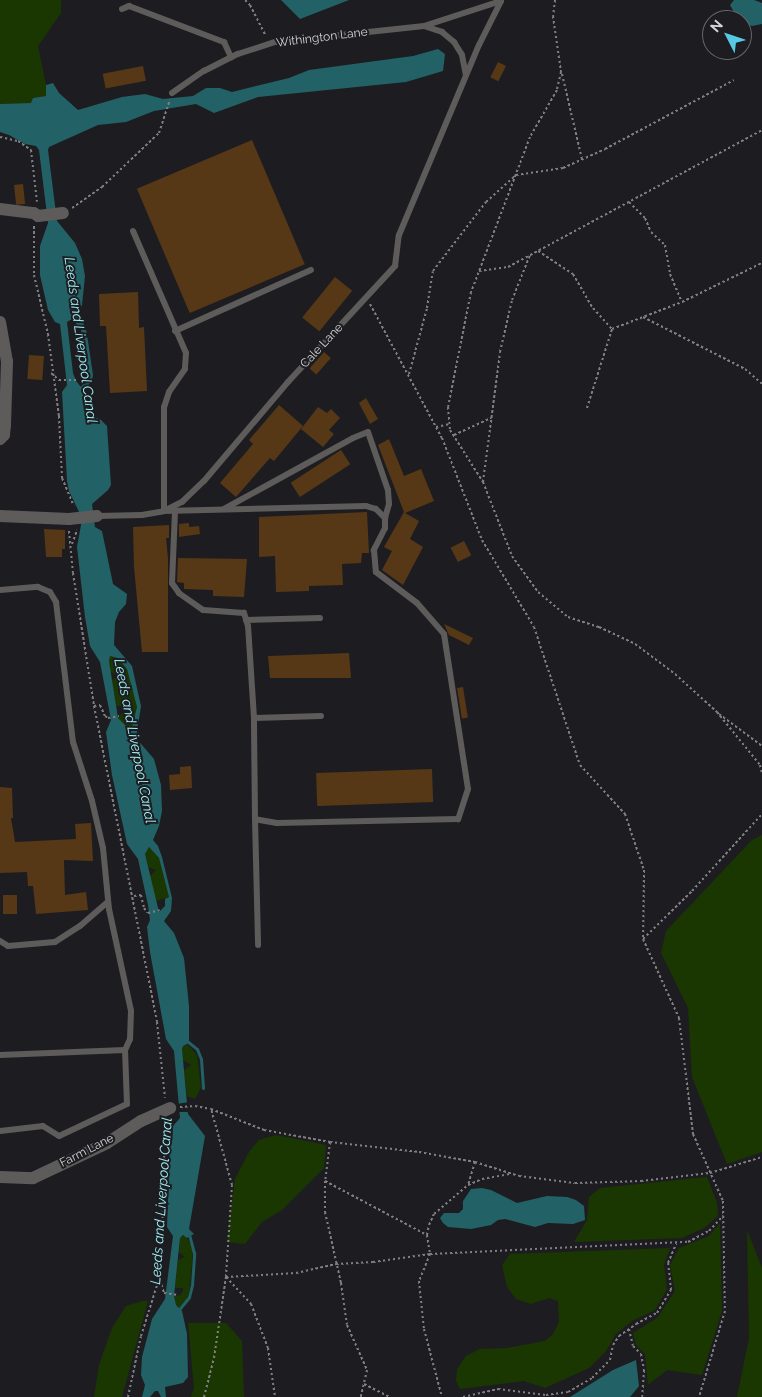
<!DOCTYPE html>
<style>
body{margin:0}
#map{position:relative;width:762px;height:1397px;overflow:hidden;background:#1d1d21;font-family:Raleway,sans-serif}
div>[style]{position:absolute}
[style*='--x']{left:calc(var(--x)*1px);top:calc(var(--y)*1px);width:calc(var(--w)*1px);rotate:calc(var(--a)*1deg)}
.green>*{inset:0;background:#1a3702}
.water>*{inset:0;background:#226266}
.pier>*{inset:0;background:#1d1d21}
.stream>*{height:3px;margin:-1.5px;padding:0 1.5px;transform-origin:1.5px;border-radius:1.5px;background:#226266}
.building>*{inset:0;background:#563816;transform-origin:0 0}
.path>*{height:2px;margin-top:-1px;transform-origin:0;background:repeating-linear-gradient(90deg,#808084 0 2.5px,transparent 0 5px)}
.lane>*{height:6px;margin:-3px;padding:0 3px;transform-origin:3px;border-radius:3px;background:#5e5c5a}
.street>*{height:12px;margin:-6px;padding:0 6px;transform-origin:6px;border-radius:6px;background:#5e5c5a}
.street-bridge>*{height:12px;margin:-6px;padding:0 6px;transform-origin:6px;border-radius:6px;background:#5e5c5a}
span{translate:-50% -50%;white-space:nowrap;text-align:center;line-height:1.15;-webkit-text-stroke:4px #1d1d21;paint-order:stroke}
.street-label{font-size:12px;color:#d4d4d7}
.water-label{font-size:14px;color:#9ef2f8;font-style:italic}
.north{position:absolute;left:702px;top:10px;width:50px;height:50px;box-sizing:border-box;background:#1d1d21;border:1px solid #66666a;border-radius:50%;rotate:311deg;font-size:14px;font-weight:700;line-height:20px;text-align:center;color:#d4d4d7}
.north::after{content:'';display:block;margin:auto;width:18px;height:22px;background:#57c9e2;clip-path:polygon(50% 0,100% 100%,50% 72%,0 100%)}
</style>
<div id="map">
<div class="green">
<i style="clip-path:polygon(0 0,61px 0,61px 13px,38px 46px,46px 85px,46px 96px,33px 98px,32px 103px,0 104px)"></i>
<i style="clip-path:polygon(110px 656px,118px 658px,127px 669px,137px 707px,131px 732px,118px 718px,125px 709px,124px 706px,116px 706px,112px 680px,118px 675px,110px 672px,109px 661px)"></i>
<i style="clip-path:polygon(762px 835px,762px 1152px,727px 1164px,692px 1077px,688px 1008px,661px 953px,666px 931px,752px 840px)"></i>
<i style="clip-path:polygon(149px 847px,159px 858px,169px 897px,156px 901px,150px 876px,156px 870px,148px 867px,145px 854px)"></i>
<i style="clip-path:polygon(188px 1045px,197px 1055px,201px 1087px,195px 1099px,187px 1096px,184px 1070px,191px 1065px,183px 1060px,182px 1049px,183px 1046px)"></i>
<i style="clip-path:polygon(276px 1135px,326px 1145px,324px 1168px,282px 1210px,262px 1222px,245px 1244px,227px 1242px,235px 1179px,249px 1152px,259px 1140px)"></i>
<i style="clip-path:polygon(707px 1177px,717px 1203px,718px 1216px,704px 1228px,682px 1238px,574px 1242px,587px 1220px,589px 1197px,600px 1188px)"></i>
<i style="clip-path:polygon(720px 1223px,722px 1311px,702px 1375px,667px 1370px,648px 1385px,645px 1354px,636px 1345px,633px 1333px,657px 1318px,675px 1291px,670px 1265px,679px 1248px,709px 1236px)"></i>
<i style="clip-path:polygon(747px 1230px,762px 1268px,762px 1397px,737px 1397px,749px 1338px)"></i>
<i style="clip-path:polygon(185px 1235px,191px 1245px,193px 1252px,190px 1285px,188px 1297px,180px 1308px,176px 1305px,174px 1296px,180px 1295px,183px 1291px,183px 1288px,175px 1288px,178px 1260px,185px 1257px,179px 1252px,180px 1238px)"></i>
<i style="clip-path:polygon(670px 1248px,664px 1265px,667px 1289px,655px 1310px,632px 1321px,616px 1334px,606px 1351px,589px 1368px,545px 1388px,524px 1381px,460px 1389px,456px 1381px,457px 1369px,466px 1356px,480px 1349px,507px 1348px,545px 1341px,553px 1334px,559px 1322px,558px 1301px,549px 1298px,531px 1304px,516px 1299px,507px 1287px,502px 1265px,510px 1254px)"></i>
<i style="clip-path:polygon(142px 1301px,148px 1301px,122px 1397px,94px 1397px,99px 1365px,112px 1328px,126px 1306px)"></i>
<i style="clip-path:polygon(188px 1323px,226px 1323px,242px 1341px,244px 1397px,191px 1397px,194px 1388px)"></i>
</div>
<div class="water">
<i style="clip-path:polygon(281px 0,349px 0,300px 19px)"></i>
<i style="clip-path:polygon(734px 0,754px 0,762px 3px,762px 24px,752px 26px,745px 23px,739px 14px,734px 12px,730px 5px)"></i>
<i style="clip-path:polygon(evenodd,438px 49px,445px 54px,443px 71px,406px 82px,258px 97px,214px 113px,196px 104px,154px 111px,126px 122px,98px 125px,49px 147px,48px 150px,57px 221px,75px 243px,82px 259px,85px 276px,82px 305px,77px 313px,86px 328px,93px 375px,92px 380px,84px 391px,88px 414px,101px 420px,107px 426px,111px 485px,108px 490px,92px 504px,95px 527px,102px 531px,113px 584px,127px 594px,126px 604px,119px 612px,115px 622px,114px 645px,132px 666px,141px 706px,136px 738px,154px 759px,161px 785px,162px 811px,159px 826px,153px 840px,158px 846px,162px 857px,172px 898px,171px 911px,164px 921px,174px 933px,184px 958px,189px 1006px,189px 1043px,183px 1046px,182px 1049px,188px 1114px,205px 1136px,189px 1229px,194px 1234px,187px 1238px,183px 1235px,180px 1238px,174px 1296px,176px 1305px,182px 1311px,187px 1334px,188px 1377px,183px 1383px,165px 1387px,166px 1397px,161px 1397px,158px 1391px,155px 1391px,150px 1397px,142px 1397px,145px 1385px,141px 1375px,142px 1357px,152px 1319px,165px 1299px,173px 1236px,167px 1227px,170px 1148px,173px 1126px,180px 1118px,174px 1051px,166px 1039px,150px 952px,147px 927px,150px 920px,148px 905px,138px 859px,127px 844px,112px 775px,106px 732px,111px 720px,100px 662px,90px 646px,85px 617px,77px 547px,81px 525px,80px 514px,69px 491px,67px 481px,62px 392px,67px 385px,60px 324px,55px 322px,48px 310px,40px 275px,40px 246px,48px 223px,39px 150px,36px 146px,25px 144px,9px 135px,0 132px,0 104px,31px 103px,33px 98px,46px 96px,46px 85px,53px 83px,59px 93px,78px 110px,122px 97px,145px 94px,163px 99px,193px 96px,206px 88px,220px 88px,232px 92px,289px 78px,309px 70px,413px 56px,438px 49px,72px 319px,81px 329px,88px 372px,87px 378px,81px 387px,76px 381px,73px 373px,67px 322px,72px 319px,438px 49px,110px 656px,118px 658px,127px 669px,137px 707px,131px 731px,118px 718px,109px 661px,110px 656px,438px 49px,149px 847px,159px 858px,169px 897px,165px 899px,165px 906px,159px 912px,145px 854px,149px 847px)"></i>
<i style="clip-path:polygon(482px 1188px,491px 1190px,517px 1203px,547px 1196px,567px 1197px,576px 1200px,584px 1206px,585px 1220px,573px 1224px,548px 1223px,535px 1227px,505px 1219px,498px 1220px,491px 1225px,471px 1229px,448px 1227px,443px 1223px,440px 1218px,444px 1213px,459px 1213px,463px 1209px,463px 1201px,471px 1189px)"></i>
<i style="clip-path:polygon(636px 1360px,639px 1386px,630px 1397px,570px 1397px,613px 1370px)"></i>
</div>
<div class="pier">
<i style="clip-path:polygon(190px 1102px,190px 1112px,177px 1112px,176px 1104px)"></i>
</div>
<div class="stream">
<i style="--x:187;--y:1041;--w:13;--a:39"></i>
<i style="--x:197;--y:1049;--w:11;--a:68"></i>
<i style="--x:201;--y:1059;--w:29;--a:86"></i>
<i style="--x:177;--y:1312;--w:19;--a:-51"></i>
<i style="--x:189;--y:1297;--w:12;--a:-76"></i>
<i style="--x:192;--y:1285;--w:32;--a:-86"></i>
<i style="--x:194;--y:1253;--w:20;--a:-105"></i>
</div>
<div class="building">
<i style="left:498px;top:62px;width:9px;height:17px;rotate:27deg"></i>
<i style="left:143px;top:66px;width:15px;height:41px;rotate:79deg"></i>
<i style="left:252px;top:140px;width:135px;height:125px;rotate:67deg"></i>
<i style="left:23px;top:184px;width:20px;height:9px;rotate:84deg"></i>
<i style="left:335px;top:277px;width:22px;height:52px;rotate:39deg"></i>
<i style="clip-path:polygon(138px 292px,139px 328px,144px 327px,147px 391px,110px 393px,106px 326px,100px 326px,99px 294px)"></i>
<i style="left:324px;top:352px;width:9px;height:22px;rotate:41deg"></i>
<i style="left:29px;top:355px;width:15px;height:24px;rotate:4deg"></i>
<i style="clip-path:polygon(366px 398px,378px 419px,370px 424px,359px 403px)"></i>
<i style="clip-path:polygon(279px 405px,303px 426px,274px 461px,270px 458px,236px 497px,220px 483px,253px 444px,249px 440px)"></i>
<i style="clip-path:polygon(318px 407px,327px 413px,331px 409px,340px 418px,329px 430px,334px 434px,323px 447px,301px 429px)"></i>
<i style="clip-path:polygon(389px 439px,404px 476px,421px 469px,434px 501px,405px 513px,419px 521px,410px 539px,423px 547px,403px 585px,382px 570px,392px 551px,384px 547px,404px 512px,378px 445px)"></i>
<i style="left:341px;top:450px;width:17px;height:60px;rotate:57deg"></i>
<i style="clip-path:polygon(367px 512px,369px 553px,362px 553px,361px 563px,342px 564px,343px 585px,309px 586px,309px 591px,276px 592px,275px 556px,259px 557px,259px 517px)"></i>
<i style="clip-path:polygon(189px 523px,189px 527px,199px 526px,200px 534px,179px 537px,179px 524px)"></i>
<i style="clip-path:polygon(169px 525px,169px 538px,166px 538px,168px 558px,168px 652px,142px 652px,134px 567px,133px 527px)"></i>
<i style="clip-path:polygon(44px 529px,65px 530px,65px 549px,62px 549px,62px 557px,46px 557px)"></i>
<i style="left:464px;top:541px;width:16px;height:15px;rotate:63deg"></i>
<i style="clip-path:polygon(178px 558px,247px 559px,244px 597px,213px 596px,213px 590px,184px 589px,184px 583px,177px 582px)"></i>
<i style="clip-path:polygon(444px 624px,473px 638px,469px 645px,449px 635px)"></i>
<i style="clip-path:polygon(349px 653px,351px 678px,270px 678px,268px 656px)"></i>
<i style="left:463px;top:687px;width:31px;height:6px;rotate:81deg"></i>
<i style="clip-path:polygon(191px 766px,192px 788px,170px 790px,169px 775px,180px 774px,180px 767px)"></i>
<i style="left:432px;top:769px;width:33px;height:116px;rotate:88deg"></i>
<i style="clip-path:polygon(0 787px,12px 788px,13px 818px,11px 818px,15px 842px,76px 839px,75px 824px,91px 823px,93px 861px,64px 860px,65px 895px,86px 892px,88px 910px,36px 914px,33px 886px,28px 886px,27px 872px,0 873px)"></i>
<i style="left:3px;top:895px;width:14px;height:19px"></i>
</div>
<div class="path">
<i style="--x:245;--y:0;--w:7;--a:45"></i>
<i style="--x:250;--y:5;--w:34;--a:63"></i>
<i style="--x:555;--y:0;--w:16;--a:97"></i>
<i style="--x:553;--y:16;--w:57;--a:81.9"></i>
<i style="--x:561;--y:72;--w:18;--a:103"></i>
<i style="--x:557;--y:90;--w:54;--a:119.9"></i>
<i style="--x:530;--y:137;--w:166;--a:110.8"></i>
<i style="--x:471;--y:292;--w:117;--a:101.3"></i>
<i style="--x:448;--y:407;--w:23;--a:85"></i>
<i style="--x:450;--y:430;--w:62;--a:57.6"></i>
<i style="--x:483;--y:482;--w:79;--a:68.6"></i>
<i style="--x:512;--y:556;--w:44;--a:54.2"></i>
<i style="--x:538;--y:592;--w:39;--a:40"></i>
<i style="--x:568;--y:617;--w:33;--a:18"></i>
<i style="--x:599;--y:627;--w:40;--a:25"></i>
<i style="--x:635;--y:644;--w:50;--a:36.9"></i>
<i style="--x:675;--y:674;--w:57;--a:42.1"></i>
<i style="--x:717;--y:712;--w:68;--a:50.9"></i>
<i style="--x:760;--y:765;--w:8;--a:76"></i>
<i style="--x:562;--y:74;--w:87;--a:76.8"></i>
<i style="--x:0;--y:137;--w:18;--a:13"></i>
<i style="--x:18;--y:141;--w:16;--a:35"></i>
<i style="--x:31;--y:150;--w:52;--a:83.4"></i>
<i style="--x:629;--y:202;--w:23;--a:45"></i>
<i style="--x:645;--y:218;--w:15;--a:67"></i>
<i style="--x:651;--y:232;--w:19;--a:43"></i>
<i style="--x:665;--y:245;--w:29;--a:80"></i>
<i style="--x:670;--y:274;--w:30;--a:67"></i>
<i style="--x:72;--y:208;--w:37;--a:-35"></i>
<i style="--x:102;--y:187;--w:79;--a:-43.5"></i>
<i style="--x:159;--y:133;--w:35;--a:-72"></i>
<i style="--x:34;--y:226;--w:49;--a:90"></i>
<i style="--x:34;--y:275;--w:61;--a:76.7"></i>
<i style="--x:48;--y:334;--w:83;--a:82.4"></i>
<i style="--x:59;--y:416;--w:62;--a:87.2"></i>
<i style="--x:62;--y:478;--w:30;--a:67"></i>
<i style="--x:538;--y:251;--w:42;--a:33.3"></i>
<i style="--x:573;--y:274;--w:39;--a:60"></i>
<i style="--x:593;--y:308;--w:28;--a:48"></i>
<i style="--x:479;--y:271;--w:29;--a:-8"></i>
<i style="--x:508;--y:267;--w:289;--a:-28.3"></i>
<i style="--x:370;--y:304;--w:152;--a:61.8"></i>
<i style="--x:442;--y:438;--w:110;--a:68.6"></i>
<i style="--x:482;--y:540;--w:101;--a:59.1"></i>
<i style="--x:534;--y:627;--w:145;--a:71.6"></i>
<i style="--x:580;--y:765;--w:67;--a:47.4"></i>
<i style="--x:625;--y:814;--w:59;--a:71.3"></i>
<i style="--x:644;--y:870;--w:69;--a:90.8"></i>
<i style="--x:643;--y:939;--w:87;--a:65.5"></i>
<i style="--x:679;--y:1018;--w:117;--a:83.1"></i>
<i style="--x:693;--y:1134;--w:73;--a:65.9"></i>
<i style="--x:723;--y:1201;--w:110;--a:89"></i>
<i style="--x:725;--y:1311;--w:90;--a:106.8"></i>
<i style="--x:643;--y:317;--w:114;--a:27"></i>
<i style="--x:745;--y:369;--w:23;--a:41"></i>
<i style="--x:51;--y:373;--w:11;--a:41"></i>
<i style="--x:59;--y:380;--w:18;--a:0"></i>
<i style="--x:409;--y:374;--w:68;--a:-74.7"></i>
<i style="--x:427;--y:308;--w:37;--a:-81"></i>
<i style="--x:433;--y:271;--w:87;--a:-52.5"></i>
<i style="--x:486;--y:202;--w:40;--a:-42"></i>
<i style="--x:516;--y:175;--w:48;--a:-8.5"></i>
<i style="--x:563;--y:168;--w:46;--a:-24.3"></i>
<i style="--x:605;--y:149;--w:146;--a:-28.1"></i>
<i style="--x:587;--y:408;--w:83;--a:-72.4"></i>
<i style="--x:612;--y:329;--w:75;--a:-21.1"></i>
<i style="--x:682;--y:302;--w:89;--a:-26"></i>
<i style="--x:436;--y:427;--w:14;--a:-12"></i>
<i style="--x:454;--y:435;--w:41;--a:-24.7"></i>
<i style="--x:483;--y:482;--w:131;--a:-82.5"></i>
<i style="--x:500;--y:352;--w:53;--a:-77"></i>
<i style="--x:512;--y:300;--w:48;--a:-68.2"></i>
<i style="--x:69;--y:531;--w:42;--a:84.6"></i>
<i style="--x:73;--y:573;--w:135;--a:81"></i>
<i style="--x:94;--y:706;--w:322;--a:78.7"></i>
<i style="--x:157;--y:1022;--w:76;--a:84"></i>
<i style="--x:72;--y:544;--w:15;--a:-70"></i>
<i style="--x:94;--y:706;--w:6;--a:-9"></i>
<i style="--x:100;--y:705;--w:12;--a:66"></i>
<i style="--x:105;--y:716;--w:4;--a:34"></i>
<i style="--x:108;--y:718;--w:11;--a:-10"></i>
<i style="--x:719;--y:714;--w:54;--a:36.7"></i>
<i style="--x:134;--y:896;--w:7;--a:-8"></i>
<i style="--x:141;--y:895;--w:13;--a:77"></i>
<i style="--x:144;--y:908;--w:6;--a:51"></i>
<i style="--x:148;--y:913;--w:12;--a:-14"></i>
<i style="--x:643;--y:939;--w:69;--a:-44.4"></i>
<i style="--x:692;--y:891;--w:104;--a:-47.7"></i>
<i style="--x:180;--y:1107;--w:15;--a:-4"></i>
<i style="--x:195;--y:1106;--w:16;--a:11"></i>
<i style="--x:211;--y:1109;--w:57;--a:21.6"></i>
<i style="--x:264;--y:1130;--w:67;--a:10.3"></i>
<i style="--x:330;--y:1142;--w:90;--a:6.4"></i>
<i style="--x:419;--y:1152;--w:57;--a:10.1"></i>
<i style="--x:475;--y:1162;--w:46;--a:17.7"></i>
<i style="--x:519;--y:1176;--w:56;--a:7.1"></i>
<i style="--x:575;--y:1183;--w:66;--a:-1.7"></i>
<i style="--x:641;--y:1181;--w:69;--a:-6.6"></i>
<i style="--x:710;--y:1173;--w:54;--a:-17.1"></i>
<i style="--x:330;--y:1142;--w:39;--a:97"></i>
<i style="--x:325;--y:1181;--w:31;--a:90"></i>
<i style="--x:325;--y:1212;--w:73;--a:77.3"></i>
<i style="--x:341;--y:1283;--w:42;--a:81.9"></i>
<i style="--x:347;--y:1325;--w:49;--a:66"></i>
<i style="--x:367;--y:1370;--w:28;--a:103"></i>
<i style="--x:475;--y:1162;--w:24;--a:107"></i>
<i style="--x:468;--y:1185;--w:15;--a:-23"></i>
<i style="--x:482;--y:1179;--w:28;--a:-10"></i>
<i style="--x:325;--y:1181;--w:115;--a:27.9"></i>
<i style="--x:427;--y:1235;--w:19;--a:81"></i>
<i style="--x:430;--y:1254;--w:29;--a:112"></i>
<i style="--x:419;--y:1281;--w:48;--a:84.1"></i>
<i style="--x:424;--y:1329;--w:70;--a:75.2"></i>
<i style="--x:427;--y:1235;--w:10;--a:-79"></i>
<i style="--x:429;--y:1225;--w:12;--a:-66"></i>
<i style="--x:434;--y:1214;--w:45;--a:-40.5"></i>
<i style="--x:226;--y:1277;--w:70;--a:-3.3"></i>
<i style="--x:296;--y:1273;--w:41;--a:-12.7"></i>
<i style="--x:336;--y:1264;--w:37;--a:-3"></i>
<i style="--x:373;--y:1262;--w:58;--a:-8"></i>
<i style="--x:430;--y:1254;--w:258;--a:-2.7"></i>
<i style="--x:688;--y:1242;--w:24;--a:-28"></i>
<i style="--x:709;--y:1231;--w:21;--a:-47"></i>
<i style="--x:226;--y:1277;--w:37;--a:47"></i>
<i style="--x:251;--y:1304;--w:47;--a:68.9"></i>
<i style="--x:268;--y:1348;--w:49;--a:81.9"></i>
<i style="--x:160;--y:1280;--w:14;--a:73"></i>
<i style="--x:164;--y:1293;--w:14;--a:8"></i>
<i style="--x:629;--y:1329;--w:17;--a:77"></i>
<i style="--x:633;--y:1346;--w:11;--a:45"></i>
<i style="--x:641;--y:1354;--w:16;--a:79"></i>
<i style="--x:644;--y:1370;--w:27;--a:94"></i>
<i style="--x:364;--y:1384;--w:28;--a:27"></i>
<i style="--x:128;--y:1397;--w:62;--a:-78"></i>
<i style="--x:141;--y:1336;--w:60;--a:-72.5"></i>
<i style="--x:159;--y:1279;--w:36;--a:-85"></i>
<i style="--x:162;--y:1243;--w:120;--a:-88.6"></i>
<i style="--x:204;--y:1397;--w:40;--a:-75.6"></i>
<i style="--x:214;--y:1358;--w:82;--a:-81.6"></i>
<i style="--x:226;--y:1277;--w:92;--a:-86.3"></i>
<i style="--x:232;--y:1185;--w:79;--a:-105.4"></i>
<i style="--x:463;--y:1397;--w:36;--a:-13"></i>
<i style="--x:498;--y:1389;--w:48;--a:7.1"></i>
<i style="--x:546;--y:1395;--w:22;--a:-8"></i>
<i style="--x:568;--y:1392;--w:28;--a:-30"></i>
<i style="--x:592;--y:1378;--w:25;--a:-45"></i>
<i style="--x:610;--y:1360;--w:15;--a:-79"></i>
<i style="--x:613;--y:1345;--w:11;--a:-56"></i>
<i style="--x:619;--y:1336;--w:21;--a:-35"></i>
<i style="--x:636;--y:1324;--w:24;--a:-28"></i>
<i style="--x:657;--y:1313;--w:27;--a:-59"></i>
<i style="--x:671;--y:1290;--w:27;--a:-96"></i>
<i style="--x:668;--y:1263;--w:21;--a:-67"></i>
</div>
<div class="lane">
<i style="--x:122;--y:9;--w:8;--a:-23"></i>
<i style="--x:129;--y:6;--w:102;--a:20.8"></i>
<i style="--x:224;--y:42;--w:17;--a:65"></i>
<i style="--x:424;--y:26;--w:19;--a:18"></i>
<i style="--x:442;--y:32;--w:16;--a:40"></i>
<i style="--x:454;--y:42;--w:15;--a:58"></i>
<i style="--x:462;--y:55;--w:20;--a:79"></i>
<i style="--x:172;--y:93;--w:39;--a:-35"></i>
<i style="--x:204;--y:71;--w:38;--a:-27"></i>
<i style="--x:238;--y:54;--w:39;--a:-18"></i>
<i style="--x:275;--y:42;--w:150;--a:-6.1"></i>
<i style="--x:424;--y:26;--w:81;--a:-18"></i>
<i style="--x:133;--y:231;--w:133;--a:66.5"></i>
<i style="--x:186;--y:353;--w:16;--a:94"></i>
<i style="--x:185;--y:369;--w:28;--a:125"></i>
<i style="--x:169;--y:392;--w:16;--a:108"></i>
<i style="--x:164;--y:407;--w:104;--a:90"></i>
<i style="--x:164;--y:511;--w:202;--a:-1.4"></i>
<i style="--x:366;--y:506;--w:10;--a:17"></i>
<i style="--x:376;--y:509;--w:13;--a:45"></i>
<i style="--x:385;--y:518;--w:10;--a:90"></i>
<i style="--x:385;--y:528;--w:25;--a:117"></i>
<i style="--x:374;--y:550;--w:22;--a:85"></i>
<i style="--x:376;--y:572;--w:51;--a:37.1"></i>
<i style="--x:417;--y:603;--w:41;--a:48.9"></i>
<i style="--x:444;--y:634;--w:157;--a:81.2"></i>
<i style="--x:468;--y:789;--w:32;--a:108"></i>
<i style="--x:458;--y:819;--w:181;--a:178.7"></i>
<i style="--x:277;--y:823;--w:22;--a:-170"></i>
<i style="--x:255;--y:819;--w:101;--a:-90.6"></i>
<i style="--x:254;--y:718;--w:92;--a:-93.7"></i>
<i style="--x:248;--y:626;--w:14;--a:-107"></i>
<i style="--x:244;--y:613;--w:41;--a:-175.8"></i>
<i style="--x:203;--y:610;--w:29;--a:-145"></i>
<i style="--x:179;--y:593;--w:12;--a:-125"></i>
<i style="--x:172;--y:583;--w:72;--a:-87.6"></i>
<i style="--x:175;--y:331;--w:149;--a:-24.2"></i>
<i style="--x:224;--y:509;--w:147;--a:-28.8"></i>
<i style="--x:353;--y:438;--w:16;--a:-22"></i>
<i style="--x:368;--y:432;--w:61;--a:71"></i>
<i style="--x:388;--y:490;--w:14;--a:86"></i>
<i style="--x:389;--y:504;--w:15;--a:106"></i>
<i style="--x:97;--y:516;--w:45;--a:-1.3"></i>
<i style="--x:142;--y:515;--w:22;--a:-10"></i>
<i style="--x:164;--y:511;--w:20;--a:-27"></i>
<i style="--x:182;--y:502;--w:30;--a:-44"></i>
<i style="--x:204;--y:481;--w:130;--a:-49.7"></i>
<i style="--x:288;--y:382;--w:158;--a:-47.3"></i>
<i style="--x:395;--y:266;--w:31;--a:-83"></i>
<i style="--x:399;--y:235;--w:206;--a:-67.2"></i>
<i style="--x:479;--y:45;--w:49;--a:-63.4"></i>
<i style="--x:0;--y:590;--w:38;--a:-5"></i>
<i style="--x:38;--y:587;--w:13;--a:23"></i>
<i style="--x:50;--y:592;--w:12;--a:59"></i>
<i style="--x:56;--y:602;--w:141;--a:83.1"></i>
<i style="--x:73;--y:742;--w:62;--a:72.1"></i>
<i style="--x:92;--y:801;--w:48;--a:76.8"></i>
<i style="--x:103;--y:848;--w:61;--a:84.4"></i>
<i style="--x:109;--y:909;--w:104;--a:77.8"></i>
<i style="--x:131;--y:1011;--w:28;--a:92"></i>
<i style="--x:130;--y:1039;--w:12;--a:114"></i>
<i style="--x:125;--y:1050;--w:54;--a:87.9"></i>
<i style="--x:127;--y:1104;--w:75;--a:154.8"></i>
<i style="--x:59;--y:1136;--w:19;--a:-148"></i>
<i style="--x:43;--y:1126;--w:43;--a:173.4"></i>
<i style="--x:246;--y:620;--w:74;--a:-1.5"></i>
<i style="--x:254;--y:718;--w:67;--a:-1.7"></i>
<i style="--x:255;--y:819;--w:126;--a:88.6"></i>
<i style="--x:0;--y:941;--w:9;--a:32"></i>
<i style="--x:8;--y:946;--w:47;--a:-4.9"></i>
<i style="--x:55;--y:942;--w:30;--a:-33"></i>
<i style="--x:80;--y:926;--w:37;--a:-41"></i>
<i style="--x:0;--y:1055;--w:125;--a:-2.3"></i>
</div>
<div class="street">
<i style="--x:0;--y:209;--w:34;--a:7"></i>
<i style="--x:34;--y:213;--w:5;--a:37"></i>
<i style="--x:38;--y:216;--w:25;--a:-7"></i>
<i style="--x:0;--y:322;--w:40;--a:80"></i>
<i style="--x:7;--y:361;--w:64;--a:91.8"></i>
<i style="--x:5;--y:425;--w:10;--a:96"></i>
<i style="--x:4;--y:435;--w:6;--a:135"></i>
<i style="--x:0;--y:516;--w:69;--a:2.5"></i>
<i style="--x:0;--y:1177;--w:33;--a:2"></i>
<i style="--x:33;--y:1178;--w:82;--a:-25.3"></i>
<i style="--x:107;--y:1143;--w:40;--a:-32.9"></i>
<i style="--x:141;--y:1121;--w:32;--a:-24"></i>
</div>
<div class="street-bridge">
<i style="--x:69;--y:519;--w:28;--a:-6"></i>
</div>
<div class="street-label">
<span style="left:322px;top:38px;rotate:-7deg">Withington Lane</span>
<span style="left:322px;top:346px;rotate:-47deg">Cale Lane</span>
<span style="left:87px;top:1151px;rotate:-27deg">Farm Lane</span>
</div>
<div class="water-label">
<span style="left:81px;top:340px;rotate:82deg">Leeds and Liverpool Canal</span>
<span style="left:135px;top:741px;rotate:79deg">Leeds and Liverpool Canal</span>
<span style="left:161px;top:1201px;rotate:-86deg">Leeds and Liverpool Canal</span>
</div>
<div class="north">N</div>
</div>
